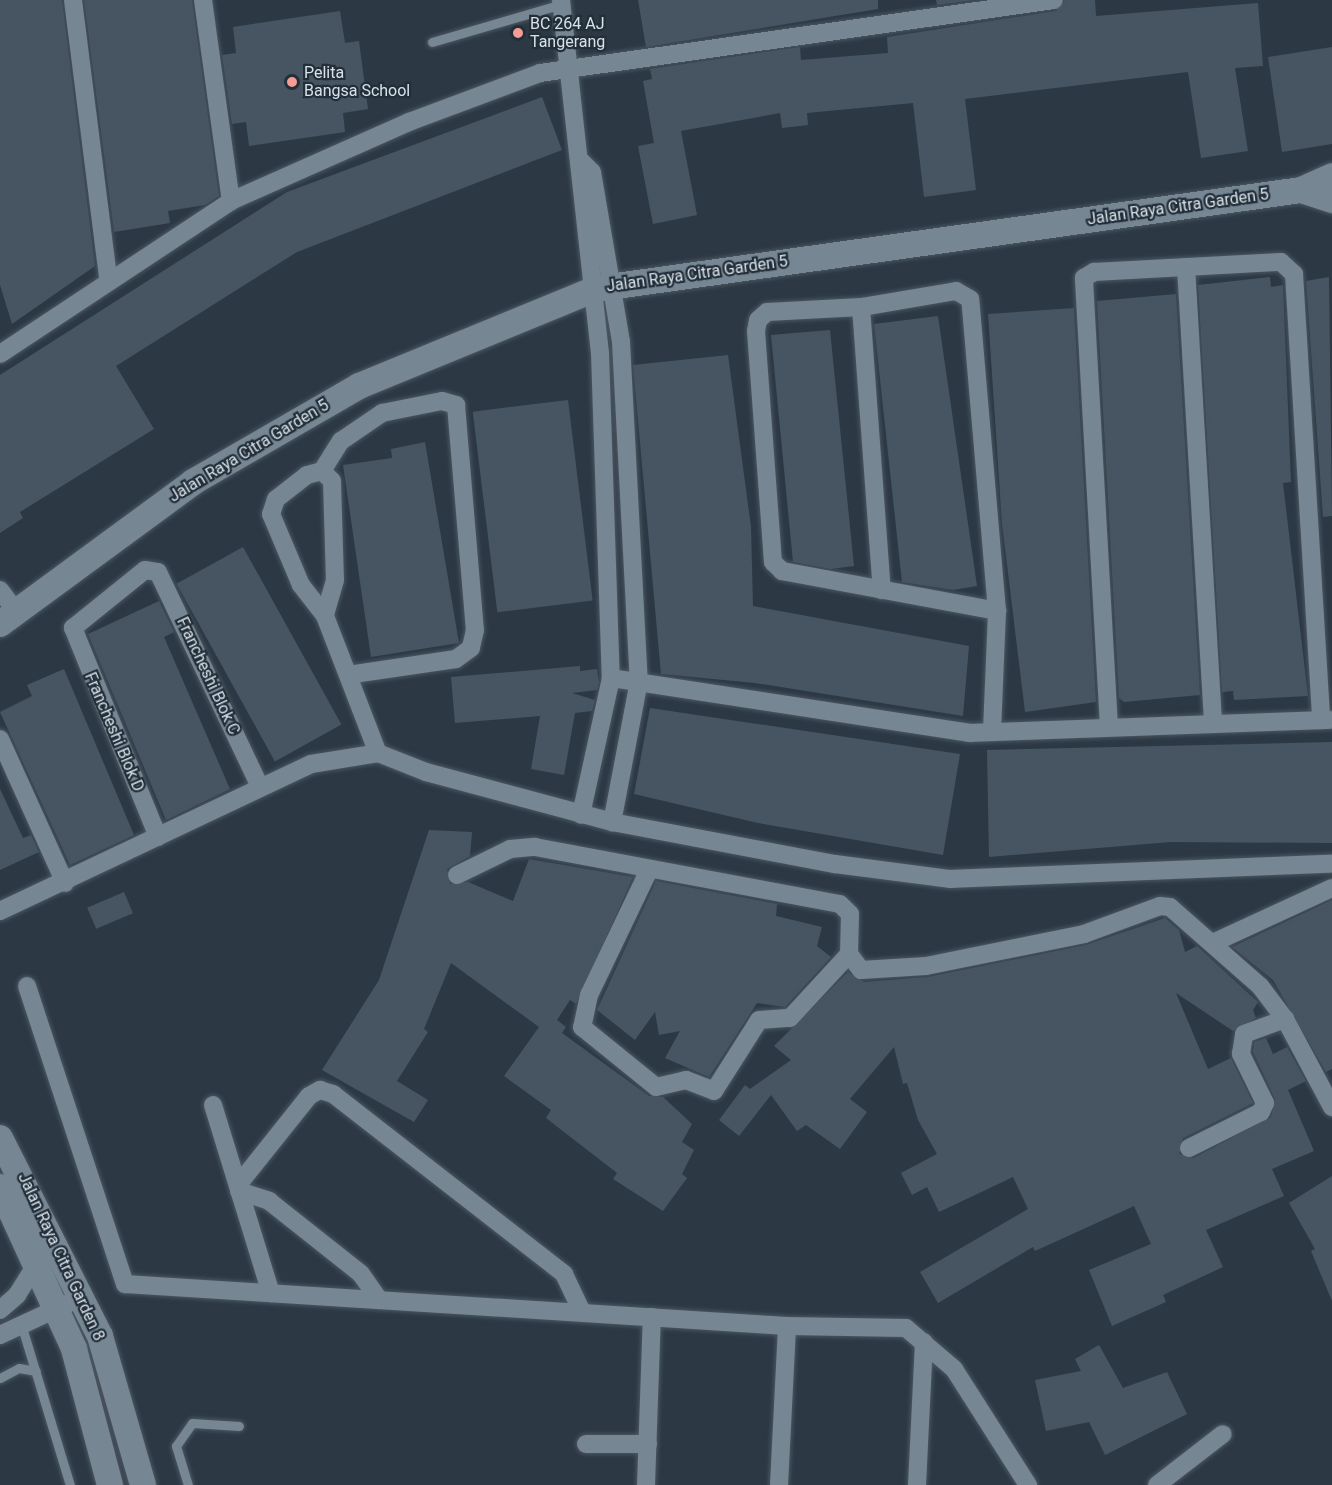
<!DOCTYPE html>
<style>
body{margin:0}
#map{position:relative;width:1332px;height:1485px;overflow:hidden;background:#2c3945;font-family:Roboto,sans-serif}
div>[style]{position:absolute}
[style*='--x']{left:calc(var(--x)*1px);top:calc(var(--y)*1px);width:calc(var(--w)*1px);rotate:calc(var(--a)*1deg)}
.building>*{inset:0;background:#475562;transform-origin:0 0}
.roads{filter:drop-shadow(0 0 2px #4b5660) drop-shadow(0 0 2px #4b5660)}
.lane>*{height:9px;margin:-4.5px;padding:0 4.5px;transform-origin:4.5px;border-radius:4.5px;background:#778693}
.street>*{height:18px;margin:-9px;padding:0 9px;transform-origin:9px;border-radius:9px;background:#778693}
.secondary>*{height:26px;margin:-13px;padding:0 13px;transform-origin:13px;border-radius:13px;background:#778693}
.dots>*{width:16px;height:16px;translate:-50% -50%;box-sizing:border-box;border:3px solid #222f3a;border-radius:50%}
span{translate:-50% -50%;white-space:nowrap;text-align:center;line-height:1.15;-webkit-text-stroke:4.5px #222f3a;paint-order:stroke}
.poi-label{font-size:16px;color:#d9e1e8}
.left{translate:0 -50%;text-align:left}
.street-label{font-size:16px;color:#d9e1e8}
</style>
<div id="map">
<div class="building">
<i style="clip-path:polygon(0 0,62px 0,95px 266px,12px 324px,0 285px)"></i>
<i style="clip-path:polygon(84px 0,192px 0,219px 196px,205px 205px,168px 211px,170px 223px,114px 232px)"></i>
<i style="clip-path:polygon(638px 0,878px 0,878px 9px,646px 47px)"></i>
<i style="clip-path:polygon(936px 0,974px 0,937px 5px)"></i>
<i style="clip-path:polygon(1065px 0,1095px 0,1096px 16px,1258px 3px,1263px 66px,1235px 68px,1248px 151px,1201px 158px,1188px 72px,965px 99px,976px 190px,924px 197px,913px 103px,807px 113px,808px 125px,782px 128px,780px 113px,681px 131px,697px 215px,653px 224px,638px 146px,654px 143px,643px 81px,652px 79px,650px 69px,800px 47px,801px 60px,888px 53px,887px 37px,1056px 11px)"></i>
<i style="clip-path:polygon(340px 11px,345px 43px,359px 41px,368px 109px,343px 113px,345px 132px,249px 146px,246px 122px,232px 124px,222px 55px,236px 53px,233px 27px)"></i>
<i style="clip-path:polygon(1332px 47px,1332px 144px,1282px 152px,1268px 57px)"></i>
<i style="clip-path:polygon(542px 97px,562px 150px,297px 252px,116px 366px,154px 429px,20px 512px,23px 518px,0 533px,0 375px,287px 192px)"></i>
<i style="clip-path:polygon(1270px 277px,1271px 287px,1283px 285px,1291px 482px,1283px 483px,1308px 696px,1234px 700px,1233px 691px,1222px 692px,1198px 285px)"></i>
<i style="clip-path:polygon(1329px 277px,1332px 516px,1323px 517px,1306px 281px)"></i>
<i style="clip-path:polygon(1176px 294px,1200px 695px,1124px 702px,1119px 698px,1097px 301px)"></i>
<i style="clip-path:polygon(1074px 308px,1096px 702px,1025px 712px,1002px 524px,988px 314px)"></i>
<i style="clip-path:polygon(938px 316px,977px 586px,953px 590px,902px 582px,874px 324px)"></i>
<i style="clip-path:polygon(830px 330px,854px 566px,831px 569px,793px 562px,771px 335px)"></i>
<i style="clip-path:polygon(728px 355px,751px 527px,753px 606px,969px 646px,963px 716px,755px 683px,661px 674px,633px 365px)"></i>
<i style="left:568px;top:400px;width:202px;height:96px;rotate:83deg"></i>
<i style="clip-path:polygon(425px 442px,459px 643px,371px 657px,343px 465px,392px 458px,391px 449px)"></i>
<i style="left:243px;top:547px;width:203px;height:76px;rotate:61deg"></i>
<i style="clip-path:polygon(159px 601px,174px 632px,164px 637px,230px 789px,166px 820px,88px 634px)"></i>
<i style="clip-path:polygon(580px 666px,580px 671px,597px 669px,599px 682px,597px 690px,572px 693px,595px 700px,592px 711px,575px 713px,564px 775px,531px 769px,540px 716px,455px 723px,451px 677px)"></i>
<i style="clip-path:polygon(64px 669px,134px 835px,70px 865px,0 712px,32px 696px,27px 685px)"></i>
<i style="clip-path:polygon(650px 708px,960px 754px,943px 855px,758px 823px,634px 794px)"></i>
<i style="clip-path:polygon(1332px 742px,1332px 843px,1171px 842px,989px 857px,987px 750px)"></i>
<i style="clip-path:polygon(0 789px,23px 838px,31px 835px,39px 852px,0 870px)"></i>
<i style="clip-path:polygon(429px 830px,472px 832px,470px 856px,447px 869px,450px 884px,468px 882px,513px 901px,529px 859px,633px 877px,576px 1004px,570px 1000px,557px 1020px,566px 1027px,562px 1033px,649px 1096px,663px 1097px,692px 1124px,682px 1142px,694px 1150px,682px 1174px,687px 1178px,663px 1211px,613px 1179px,617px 1173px,546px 1118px,551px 1110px,504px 1076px,539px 1027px,451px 963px,424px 1029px,428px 1032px,397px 1081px,428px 1100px,414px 1122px,322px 1070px,379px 980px)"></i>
<i style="clip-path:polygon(656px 881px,777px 904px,776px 916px,822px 927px,817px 946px,831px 957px,785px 1007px,757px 1003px,709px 1077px,665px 1058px,680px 1031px,659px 1035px,655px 1012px,635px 1040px,597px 1010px)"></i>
<i style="left:124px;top:892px;width:23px;height:40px;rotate:67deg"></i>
<i style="clip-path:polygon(1332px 900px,1332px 1069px,1326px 1072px,1273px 980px,1232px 947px)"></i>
<i style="clip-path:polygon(1165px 918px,1179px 930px,1185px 952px,1197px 946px,1258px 1002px,1253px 1010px,1256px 1018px,1233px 1031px,1176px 993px,1208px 1069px,1231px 1058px,1253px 1103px,1183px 1138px,1179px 1154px,1194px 1158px,1271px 1117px,1275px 1099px,1253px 1052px,1254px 1042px,1266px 1038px,1273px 1054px,1287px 1047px,1306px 1081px,1288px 1090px,1314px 1151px,1272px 1169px,1284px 1196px,1206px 1230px,1223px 1267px,1163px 1295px,1166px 1302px,1112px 1326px,1089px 1270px,1151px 1244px,1134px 1206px,1035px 1251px,1033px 1247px,938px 1303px,920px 1272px,1028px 1209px,1013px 1177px,939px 1212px,927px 1187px,912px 1195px,901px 1173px,937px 1154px,918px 1120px,907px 1083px,903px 1084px,894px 1047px,850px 1099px,867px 1112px,840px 1149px,806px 1125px,797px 1131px,771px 1095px,739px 1136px,719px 1120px,745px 1085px,750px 1089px,791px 1060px,774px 1046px,848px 972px,864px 982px,928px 977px,1086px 945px)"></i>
<i style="clip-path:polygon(1332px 1176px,1332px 1301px,1311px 1251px,1315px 1249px,1289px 1203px)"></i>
<i style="clip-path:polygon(1099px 1345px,1123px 1388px,1167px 1372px,1187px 1414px,1105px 1455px,1089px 1422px,1046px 1431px,1035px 1380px,1081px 1371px,1075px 1359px)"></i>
</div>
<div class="roads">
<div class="lane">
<i style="--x:432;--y:42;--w:135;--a:-16.3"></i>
<i style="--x:21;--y:1324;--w:168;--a:73.1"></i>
<i style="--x:0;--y:1378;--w:21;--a:-28"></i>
<i style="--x:19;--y:1368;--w:17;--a:10"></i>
<i style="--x:188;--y:1485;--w:41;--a:-107.1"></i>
<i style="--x:176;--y:1446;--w:28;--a:-55"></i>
<i style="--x:192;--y:1423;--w:47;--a:3.7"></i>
</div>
<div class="street">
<i style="--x:73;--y:0;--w:280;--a:82.8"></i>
<i style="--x:203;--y:0;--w:203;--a:82.1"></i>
<i style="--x:561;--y:0;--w:355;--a:83.7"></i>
<i style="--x:600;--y:353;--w:325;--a:88.1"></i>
<i style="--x:611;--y:678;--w:140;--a:102.4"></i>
<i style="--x:582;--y:162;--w:14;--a:45"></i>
<i style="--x:592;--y:172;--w:172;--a:80.3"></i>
<i style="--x:621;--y:342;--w:339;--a:87"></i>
<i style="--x:639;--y:681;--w:144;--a:100.8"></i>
<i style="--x:1186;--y:267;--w:456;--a:86.6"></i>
<i style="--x:861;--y:307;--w:284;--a:85.8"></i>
<i style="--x:0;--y:354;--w:277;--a:-33.5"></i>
<i style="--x:231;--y:201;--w:195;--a:-23.9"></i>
<i style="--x:409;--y:122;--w:140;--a:-20.5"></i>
<i style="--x:540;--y:73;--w:519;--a:-8.08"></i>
<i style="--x:322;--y:471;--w:36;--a:-58"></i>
<i style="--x:341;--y:441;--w:50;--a:-34.3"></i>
<i style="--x:382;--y:413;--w:61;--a:-11.3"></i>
<i style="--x:442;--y:401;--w:15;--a:16"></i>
<i style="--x:456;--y:405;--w:226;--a:85.2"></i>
<i style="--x:475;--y:630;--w:18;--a:103"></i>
<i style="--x:471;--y:648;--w:19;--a:144"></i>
<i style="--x:456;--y:659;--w:109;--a:171.6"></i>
<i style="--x:322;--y:471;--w:16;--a:165"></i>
<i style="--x:307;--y:475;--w:39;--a:142"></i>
<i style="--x:276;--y:499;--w:16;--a:108"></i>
<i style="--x:271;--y:514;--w:77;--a:67.1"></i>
<i style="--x:301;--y:585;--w:39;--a:52"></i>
<i style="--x:325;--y:616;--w:147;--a:68.9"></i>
<i style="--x:322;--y:471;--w:14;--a:45"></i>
<i style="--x:332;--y:481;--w:99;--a:88.3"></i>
<i style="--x:335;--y:580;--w:37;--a:106"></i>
<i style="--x:0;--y:590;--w:26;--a:53"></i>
<i style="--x:611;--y:678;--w:363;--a:8.7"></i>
<i style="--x:970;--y:733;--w:360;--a:-2.1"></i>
<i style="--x:1109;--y:727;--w:450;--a:-93.2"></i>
<i style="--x:1084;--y:278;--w:12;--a:-31"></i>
<i style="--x:1094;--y:272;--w:187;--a:-3.1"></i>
<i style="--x:1281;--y:262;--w:18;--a:43"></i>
<i style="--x:1294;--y:274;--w:447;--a:86.5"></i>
<i style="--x:992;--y:731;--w:120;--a:-87.6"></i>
<i style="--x:997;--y:611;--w:313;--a:-94.9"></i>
<i style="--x:970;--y:299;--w:16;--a:-150"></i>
<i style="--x:956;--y:291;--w:96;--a:170.4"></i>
<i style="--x:861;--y:307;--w:94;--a:177"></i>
<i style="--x:767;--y:312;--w:12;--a:138"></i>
<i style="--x:758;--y:320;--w:11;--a:100"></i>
<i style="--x:756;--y:331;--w:232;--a:85.8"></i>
<i style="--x:773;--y:562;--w:13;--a:45"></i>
<i style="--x:782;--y:571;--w:219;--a:10.5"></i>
<i style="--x:0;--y:739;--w:158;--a:65.7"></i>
<i style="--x:158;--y:837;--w:226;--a:-112.1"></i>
<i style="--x:73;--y:628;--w:92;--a:-38.9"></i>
<i style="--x:145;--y:570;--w:13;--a:9"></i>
<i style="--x:158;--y:572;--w:238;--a:64.6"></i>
<i style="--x:648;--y:872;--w:136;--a:115.6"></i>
<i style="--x:589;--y:995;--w:33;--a:102"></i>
<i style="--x:582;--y:1027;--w:95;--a:39"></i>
<i style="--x:656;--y:1087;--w:31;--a:-13"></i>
<i style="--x:686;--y:1080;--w:30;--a:21"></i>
<i style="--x:714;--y:1091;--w:84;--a:-57.6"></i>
<i style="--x:759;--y:1020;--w:31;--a:-4"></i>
<i style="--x:790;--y:1018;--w:87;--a:-47.3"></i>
<i style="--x:457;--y:875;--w:59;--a:-26.1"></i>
<i style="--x:510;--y:849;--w:25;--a:-5"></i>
<i style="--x:535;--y:847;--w:310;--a:10.6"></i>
<i style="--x:840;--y:904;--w:14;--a:45"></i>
<i style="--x:850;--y:914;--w:40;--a:91.4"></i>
<i style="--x:849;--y:954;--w:20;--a:53"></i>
<i style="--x:861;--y:970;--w:65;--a:-3.5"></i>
<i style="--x:926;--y:966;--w:161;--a:-11.4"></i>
<i style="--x:1084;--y:934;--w:81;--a:-20.2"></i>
<i style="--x:1160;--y:906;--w:10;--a:6"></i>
<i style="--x:1170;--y:907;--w:120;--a:41.3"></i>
<i style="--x:1260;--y:986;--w:41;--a:52.9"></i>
<i style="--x:1285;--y:1019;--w:100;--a:61.9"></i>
<i style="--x:0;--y:911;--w:344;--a:-25.3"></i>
<i style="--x:311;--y:764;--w:68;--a:-9.3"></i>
<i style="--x:378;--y:753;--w:52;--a:21.6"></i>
<i style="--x:426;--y:772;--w:193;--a:15"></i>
<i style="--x:612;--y:822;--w:227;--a:10.7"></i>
<i style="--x:835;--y:864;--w:117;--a:7.4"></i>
<i style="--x:951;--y:879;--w:381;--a:-2.3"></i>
<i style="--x:1215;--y:942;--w:129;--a:-24.8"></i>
<i style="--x:27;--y:986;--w:314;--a:71.8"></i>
<i style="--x:125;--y:1284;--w:663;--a:3.63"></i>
<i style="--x:787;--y:1326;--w:119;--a:1"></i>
<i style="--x:906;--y:1328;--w:63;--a:40.5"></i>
<i style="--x:954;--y:1369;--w:138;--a:57.5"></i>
<i style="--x:213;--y:1105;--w:197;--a:72.9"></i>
<i style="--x:1189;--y:1148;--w:80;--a:-26.6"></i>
<i style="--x:1261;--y:1112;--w:10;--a:-66"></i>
<i style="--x:1265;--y:1103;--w:55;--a:-116.1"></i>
<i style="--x:1241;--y:1054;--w:20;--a:-81"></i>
<i style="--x:1244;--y:1034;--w:44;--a:-20.1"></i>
<i style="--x:238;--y:1185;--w:114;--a:-51.4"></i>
<i style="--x:309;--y:1096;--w:13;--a:-29"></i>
<i style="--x:320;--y:1090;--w:14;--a:17"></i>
<i style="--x:333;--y:1094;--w:293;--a:37.9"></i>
<i style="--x:564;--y:1274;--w:42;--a:64.7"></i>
<i style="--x:239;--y:1191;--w:32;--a:18"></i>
<i style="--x:269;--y:1201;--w:117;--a:38.4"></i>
<i style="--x:361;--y:1274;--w:32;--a:55"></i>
<i style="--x:0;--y:1310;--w:23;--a:-41"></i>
<i style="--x:17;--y:1295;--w:39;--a:-58"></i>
<i style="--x:0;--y:1335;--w:90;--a:-24.9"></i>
<i style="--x:586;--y:1444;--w:62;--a:0"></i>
<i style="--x:646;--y:1485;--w:168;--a:-88"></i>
<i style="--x:779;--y:1485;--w:159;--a:-87.1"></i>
<i style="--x:917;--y:1485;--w:143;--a:-87.2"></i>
<i style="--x:1157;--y:1485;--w:83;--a:-37.7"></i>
</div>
<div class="secondary">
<i style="--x:1301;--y:190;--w:33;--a:18"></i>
<i style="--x:0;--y:624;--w:240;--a:-36.3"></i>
<i style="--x:193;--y:482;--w:192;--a:-30"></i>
<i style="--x:359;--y:386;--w:255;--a:-22.3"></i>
<i style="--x:595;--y:289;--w:713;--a:-7.98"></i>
<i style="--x:1301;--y:190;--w:34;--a:-24"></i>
<i style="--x:0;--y:1138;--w:222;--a:63.2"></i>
<i style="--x:100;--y:1336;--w:155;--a:73.9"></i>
<i style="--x:0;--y:1187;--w:178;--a:65.4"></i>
<i style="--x:74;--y:1349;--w:141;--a:75.2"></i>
</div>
</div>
<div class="dots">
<i style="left:518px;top:33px;background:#f59c94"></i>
<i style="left:292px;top:82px;background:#f59c94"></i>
</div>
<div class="poi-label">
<span class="left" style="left:530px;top:33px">BC 264 AJ<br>Tangerang</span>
<span class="left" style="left:304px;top:82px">Pelita<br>Bangsa School</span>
</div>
<div class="street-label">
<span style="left:1178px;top:207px;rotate:-8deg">Jalan Raya Citra Garden 5</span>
<span style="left:697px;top:274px;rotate:-8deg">Jalan Raya Citra Garden 5</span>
<span style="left:249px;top:451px;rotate:-31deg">Jalan Raya Citra Garden 5</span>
<span style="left:208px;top:676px;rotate:65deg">Francheshi Blok C</span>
<span style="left:114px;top:732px;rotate:67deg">Francheshi Blok D</span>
<span style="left:61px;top:1257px;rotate:65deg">Jalan Raya Citra Garden 8</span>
</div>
</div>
